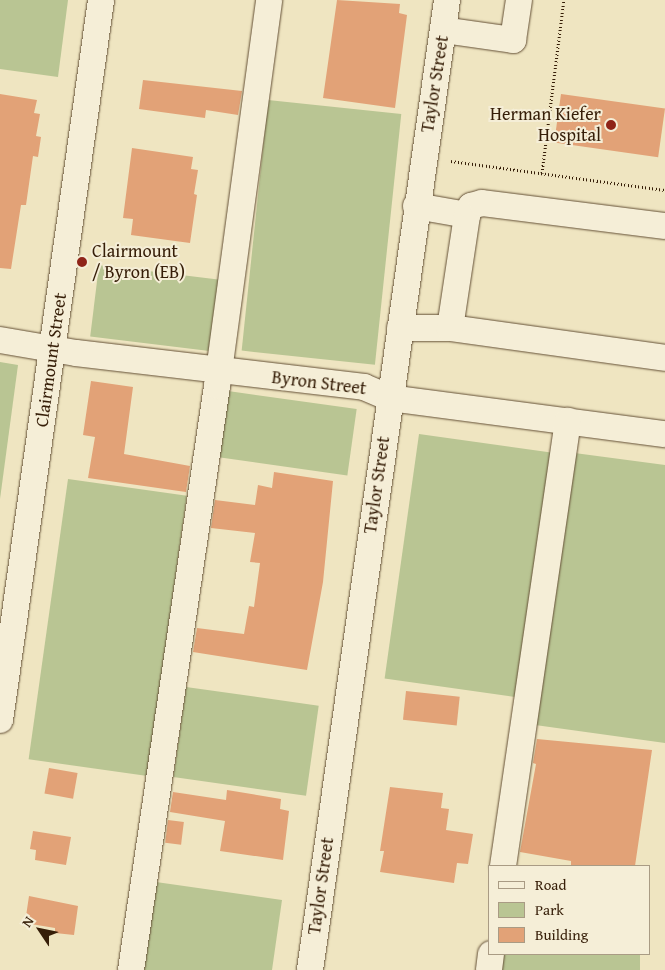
<!DOCTYPE html>
<style>
body{margin:0}
#map{position:relative;width:665px;height:970px;overflow:hidden;background:#efe5c1;font-family:"Gentium Book Plus",serif}
div>[style]{position:absolute}
[style*='--x']{left:calc(var(--x)*1px);top:calc(var(--y)*1px);width:calc(var(--w)*1px);rotate:calc(var(--a)*1deg)}
.green>*{inset:0;background:#b9c593;transform-origin:0 0}
.building>*{inset:0;background:#e2a277;transform-origin:0 0}
.path>*{height:3px;margin-top:-1.5px;transform-origin:0;background:repeating-linear-gradient(90deg,#361e08 0 1px,transparent 0 3.5px)}
.roads{filter:drop-shadow(0 0 1px #645036) drop-shadow(0 0 1px #645036)}
.minor>*{height:26px;margin:-13px;padding:0 13px;transform-origin:13px;border-radius:13px;background:#f5eed7}
.dots>*{width:14px;height:14px;translate:-50% -50%;box-sizing:border-box;border:2px solid #f5eed7;border-radius:50%}
span{translate:-50% -50%;white-space:nowrap;text-align:center;line-height:1.15;-webkit-text-stroke:4px #f5eed7;paint-order:stroke}
.street-label{font-size:18px;color:#361e08}
.poi-label{font-size:18px;color:#361e08}
.right{translate:-100% -50%;text-align:right}
.left{translate:0 -50%;text-align:left}
.legend{position:absolute;left:488px;top:865px;width:162px;height:90px;box-sizing:border-box;background:#f5eed7;border:1px solid #a99b84;margin:0;padding:6px 9px;list-style:none;font-size:15px;color:#361e08}
.legend li{display:flex;align-items:center;gap:10px;height:25px}
.legend b{width:25px;border:1px solid #a99b84}
.north{position:absolute;left:15px;top:905px;width:50px;height:50px;-webkit-text-stroke:4px #f5eed7;paint-order:stroke;rotate:304deg;font-size:14px;font-weight:700;line-height:20px;text-align:center;color:#361e08}
.north::after{content:'';display:block;margin:auto;width:18px;height:22px;background:#361e08;clip-path:polygon(50% 0,100% 100%,50% 72%,0 100%)}
</style>
<div id="map">
<div class="green">
<i style="clip-path:polygon(0 0,68px 0,58px 77px,0 69px)"></i>
<i style="left:268px;top:100px;width:134px;height:252px;rotate:6deg"></i>
<i style="left:99px;top:265px;width:122px;height:72px;rotate:7deg"></i>
<i style="clip-path:polygon(0 362px,18px 365px,0 499px)"></i>
<i style="left:221px;top:390px;width:137px;height:67px;rotate:8deg"></i>
<i style="left:419px;top:434px;width:135px;height:247px;rotate:8deg"></i>
<i style="clip-path:polygon(567px 452px,665px 465px,665px 743px,528px 724px)"></i>
<i style="left:68px;top:479px;width:120px;height:283px;rotate:8deg"></i>
<i style="left:186px;top:687px;width:134px;height:91px;rotate:8deg"></i>
<i style="clip-path:polygon(156px 882px,282px 900px,272px 970px,144px 970px)"></i>
<i style="left:502px;top:954px;width:138px;height:16px"></i>
</div>
<div class="building">
<i style="clip-path:polygon(337px 0,400px 4px,399px 13px,407px 15px,395px 108px,323px 98px)"></i>
<i style="clip-path:polygon(143px 80px,242px 91px,238px 115px,206px 110px,205px 118px,139px 109px)"></i>
<i style="clip-path:polygon(0 94px,37px 100px,34px 113px,40px 114px,36px 136px,41px 137px,38px 157px,33px 156px,26px 205px,21px 205px,11px 269px,0 268px)"></i>
<i style="left:561px;top:94px;width:105px;height:49px;rotate:8deg"></i>
<i style="clip-path:polygon(132px 148px,193px 157px,191px 169px,198px 170px,194px 194px,197px 195px,190px 243px,131px 235px,133px 219px,123px 218px)"></i>
<i style="clip-path:polygon(91px 381px,133px 387px,124px 454px,190px 466px,186px 492px,88px 478px,95px 437px,83px 435px)"></i>
<i style="clip-path:polygon(274px 472px,333px 481px,323px 582px,307px 670px,193px 652px,197px 628px,244px 634px,249px 606px,254px 607px,260px 563px,250px 562px,255px 533px,211px 528px,215px 500px,255px 505px,258px 485px,272px 488px)"></i>
<i style="left:406px;top:691px;width:54px;height:29px;rotate:6deg"></i>
<i style="clip-path:polygon(537px 739px,652px 750px,635px 866px,571px 866px,571px 861px,520px 852px,536px 764px,533px 763px)"></i>
<i style="left:49px;top:768px;width:29px;height:26px;rotate:10deg"></i>
<i style="clip-path:polygon(390px 787px,443px 793px,441px 808px,449px 809px,446px 830px,473px 834px,468px 864px,457px 863px,454px 883px,380px 872px,384px 851px,380px 851px)"></i>
<i style="clip-path:polygon(227px 790px,281px 799px,280px 809px,289px 811px,283px 860px,220px 851px,225px 821px,170px 812px,173px 792px,226px 800px)"></i>
<i style="left:168px;top:820px;width:16px;height:23px;rotate:7deg"></i>
<i style="clip-path:polygon(33px 831px,71px 837px,66px 865px,35px 860px,36px 850px,30px 849px)"></i>
<i style="clip-path:polygon(29px 896px,78px 906px,74px 935px,55px 933px,55px 928px,25px 923px)"></i>
</div>
<div class="path">
<i style="--x:451;--y:161;--w:216;--a:7.7"></i>
<i style="--x:542;--y:173;--w:174;--a:-82.8"></i>
</div>
<div class="roads">
<div class="minor">
<i style="--x:443;--y:30;--w:71;--a:8.1"></i>
<i style="--x:513;--y:40;--w:40;--a:-81.5"></i>
<i style="--x:416;--y:206;--w:52;--a:10"></i>
<i style="--x:400;--y:328;--w:50;--a:0"></i>
<i style="--x:450;--y:328;--w:217;--a:7.9"></i>
<i style="--x:450;--y:328;--w:114;--a:-81.4"></i>
<i style="--x:467;--y:215;--w:10;--a:-66"></i>
<i style="--x:471;--y:206;--w:11;--a:-15"></i>
<i style="--x:482;--y:203;--w:184;--a:7.2"></i>
<i style="--x:0;--y:340;--w:77;--a:9.7"></i>
<i style="--x:76;--y:353;--w:290;--a:6.7"></i>
<i style="--x:364;--y:387;--w:28;--a:23"></i>
<i style="--x:390;--y:398;--w:277;--a:7.5"></i>
<i style="--x:0;--y:720;--w:727;--a:-82.01"></i>
<i style="--x:503;--y:866;--w:450;--a:-81.7"></i>
<i style="--x:131;--y:970;--w:590;--a:-81.62"></i>
<i style="--x:217;--y:386;--w:389;--a:-82.3"></i>
<i style="--x:310;--y:970;--w:980;--a:-81.96"></i>
<i style="--x:489;--y:970;--w:16;--a:-83"></i>
</div>
</div>
<div class="dots">
<i style="left:611px;top:125px;background:#8f2418"></i>
<i style="left:82px;top:262px;background:#8f2418"></i>
</div>
<div class="street-label">
<span style="left:435px;top:84px;rotate:-81deg">Taylor Street</span>
<span style="left:51px;top:360px;rotate:-82deg">Clairmount Street</span>
<span style="left:319px;top:383px;rotate:7deg">Byron Street</span>
<span style="left:377px;top:485px;rotate:-82deg">Taylor Street</span>
<span style="left:321px;top:886px;rotate:-82deg">Taylor Street</span>
</div>
<div class="poi-label">
<span class="right" style="left:601px;top:125px">Herman Kiefer<br>Hospital</span>
<span class="left" style="left:92px;top:262px">Clairmount<br>/ Byron (EB)</span>
</div>
<ul class="legend">
<li><b style="height:6px;background:#f5eed7"></b>Road</li>
<li><b style="height:14px;background:#b9c593"></b>Park</li>
<li><b style="height:14px;background:#e2a277"></b>Building</li>
</ul>
<div class="north">N</div>
</div>
